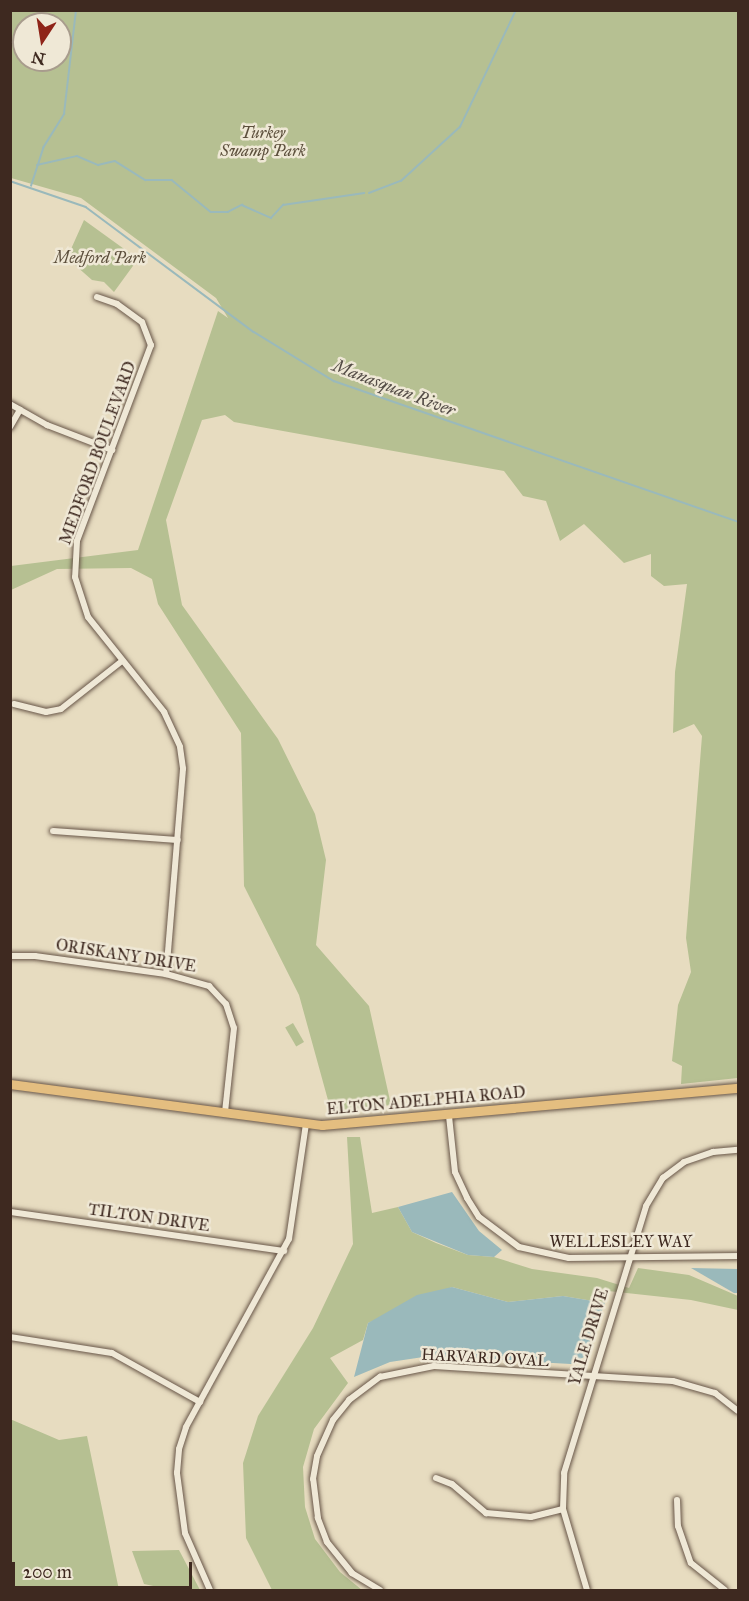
<!DOCTYPE html>
<style>
body{margin:0}
#map{position:relative;width:749px;height:1601px;overflow:hidden;background:#e7dcc0;font-family:"IM FELL Great Primer",serif}
div>[style]{position:absolute}
[style*='--x']{left:calc(var(--x)*1px);top:calc(var(--y)*1px);width:calc(var(--w)*1px);rotate:calc(var(--a)*1deg)}
.green>*{inset:0;background:#b6c092;transform-origin:0 0}
.water>*{inset:0;background:#9ab9bb}
.stream>*{height:1.5px;margin:-0.75px;padding:0 0.75px;transform-origin:0.75px;border-radius:0.75px;background:#9ab9bb}
.roads{filter:drop-shadow(0 0 2px #685648) drop-shadow(0 0 2px #685648)}
.minor>*{height:6px;margin:-3px;padding:0 3px;transform-origin:3px;border-radius:3px;background:#efe8d6}
.primary>*{height:9px;margin:-4.5px;padding:0 4.5px;transform-origin:4.5px;border-radius:4.5px;background:#e4be80}
span{translate:-50% -50%;white-space:nowrap;text-align:center;line-height:1.15;-webkit-text-stroke:5px #efe8d6;paint-order:stroke}
.park-label{font-size:16px;color:#5c4f3c;font-style:italic}
.street-label{font-size:16px;color:#3e2920}
.water-label{font-size:18px;color:#554d47;font-style:italic}
.frame{position:absolute;inset:0;border:12px solid #3e2920;pointer-events:none}
.north{position:absolute;left:12px;top:12px;width:60px;height:60px;box-sizing:border-box;background:#efe8d6;border:2px solid #a89c8d;border-radius:50%;rotate:192deg;font-size:16px;font-weight:700;line-height:24px;text-align:center;color:#3e2920}
.north::after{content:'';display:block;margin:auto;width:21px;height:27px;background:#8f2418;clip-path:polygon(50% 0,100% 100%,50% 72%,0 100%)}
.scale{position:absolute;left:12px;top:1562px;width:180px;height:27px;box-sizing:border-box;border:3px solid #3e2920;border-top:0;padding-left:8px;font-size:18px;line-height:21px;white-space:nowrap;color:#3e2920;-webkit-text-stroke:4px #efe8d6;paint-order:stroke}
</style>
<div id="map">
<div class="green">
<i style="clip-path:polygon(evenodd,11px 11px,738px 11px,738px 1078px,681px 1084px,682px 1066px,672px 1061px,678px 1005px,691px 972px,686px 938px,702px 736px,694px 724px,673px 733px,675px 672px,687px 584px,664px 586px,651px 576px,651px 554px,624px 563px,584px 524px,560px 541px,546px 501px,523px 496px,504px 471px,234px 422px,225px 415px,202px 420px,166px 520px,182px 605px,278px 739px,315px 814px,326px 860px,316px 945px,369px 1006px,391px 1105px,331px 1111px,299px 995px,244px 886px,241px 733px,158px 604px,152px 579px,131px 568px,57px 569px,11px 590px,11px 566px,138px 550px,218px 311px,228px 318px,216px 298px,81px 198px,11px 178px,11px 11px,24px 24px,60px 24px,60px 60px,24px 60px,24px 24px)"></i>
<i style="clip-path:polygon(84px 220px,138px 259px,114px 292px,104px 282px,92px 280px,67px 258px)"></i>
<i style="left:293px;top:1023px;width:22px;height:9px;rotate:60deg"></i>
<i style="clip-path:polygon(347px 1137px,360px 1137px,372px 1213px,398px 1207px,412px 1232px,436px 1243px,468px 1255px,494px 1257px,532px 1269px,597px 1278px,629px 1288px,638px 1268px,689px 1275px,738px 1296px,738px 1310px,691px 1300px,608px 1291px,605px 1303px,563px 1296px,508px 1302px,452px 1287px,368px 1323px,363px 1340px,330px 1358px,348px 1383px,314px 1429px,303px 1467px,305px 1507px,315px 1539px,340px 1572px,362px 1590px,272px 1590px,246px 1538px,243px 1463px,258px 1416px,313px 1328px,353px 1244px)"></i>
<i style="clip-path:polygon(10px 1419px,59px 1440px,87px 1436px,119px 1590px,28px 1590px,11px 1586px)"></i>
<i style="clip-path:polygon(179px 1550px,200px 1590px,172px 1590px,144px 1584px,132px 1551px)"></i>
</div>
<div class="water">
<i style="clip-path:polygon(452px 1192px,479px 1231px,502px 1250px,494px 1257px,468px 1255px,412px 1232px,398px 1207px)"></i>
<i style="clip-path:polygon(691px 1268px,738px 1269px,738px 1293px,734px 1293px)"></i>
<i style="clip-path:polygon(452px 1287px,508px 1302px,563px 1296px,605px 1303px,584px 1357px,571px 1364px,430px 1356px,390px 1362px,354px 1377px,368px 1323px,417px 1295px)"></i>
</div>
<div class="stream">
<i style="--x:37;--y:165;--w:41;--a:-12.7"></i>
<i style="--x:77;--y:156;--w:23;--a:23"></i>
<i style="--x:98;--y:165;--w:17;--a:-13"></i>
<i style="--x:115;--y:161;--w:36;--a:32"></i>
<i style="--x:146;--y:180;--w:26;--a:0"></i>
<i style="--x:172;--y:180;--w:50;--a:39.4"></i>
<i style="--x:211;--y:212;--w:17;--a:0"></i>
<i style="--x:228;--y:212;--w:16;--a:-27"></i>
<i style="--x:242;--y:205;--w:32;--a:24"></i>
<i style="--x:271;--y:218;--w:18;--a:-47"></i>
<i style="--x:283;--y:205;--w:82;--a:-8.4"></i>
<i style="--x:10;--y:181;--w:80;--a:18.9"></i>
<i style="--x:86;--y:207;--w:209;--a:36.7"></i>
<i style="--x:254;--y:332;--w:94;--a:31.5"></i>
<i style="--x:334;--y:381;--w:428;--a:19.2"></i>
<i style="--x:31;--y:186;--w:40;--a:-72"></i>
<i style="--x:43;--y:148;--w:40;--a:-58"></i>
<i style="--x:64;--y:114;--w:105;--a:-83.4"></i>
<i style="--x:369;--y:193;--w:34;--a:-21"></i>
<i style="--x:401;--y:181;--w:80;--a:-42.5"></i>
<i style="--x:460;--y:127;--w:130;--a:-64.4"></i>
</div>
<div class="roads">
<div class="minor">
<i style="--x:97;--y:297;--w:21;--a:19"></i>
<i style="--x:117;--y:304;--w:31;--a:36"></i>
<i style="--x:142;--y:322;--w:25;--a:69"></i>
<i style="--x:151;--y:345;--w:210;--a:110.7"></i>
<i style="--x:77;--y:541;--w:36;--a:93"></i>
<i style="--x:75;--y:577;--w:42;--a:72"></i>
<i style="--x:88;--y:617;--w:122;--a:51.3"></i>
<i style="--x:164;--y:712;--w:38;--a:65"></i>
<i style="--x:180;--y:747;--w:22;--a:82"></i>
<i style="--x:183;--y:769;--w:206;--a:94.7"></i>
<i style="--x:10;--y:404;--w:43;--a:29.6"></i>
<i style="--x:47;--y:425;--w:70;--a:21"></i>
<i style="--x:10;--y:427;--w:20;--a:-60"></i>
<i style="--x:14;--y:704;--w:33;--a:14"></i>
<i style="--x:46;--y:712;--w:15;--a:-11"></i>
<i style="--x:61;--y:709;--w:78;--a:-38.2"></i>
<i style="--x:53;--y:831;--w:125;--a:4.1"></i>
<i style="--x:10;--y:956;--w:25;--a:0"></i>
<i style="--x:35;--y:956;--w:132;--a:7.8"></i>
<i style="--x:166;--y:974;--w:45;--a:15.6"></i>
<i style="--x:209;--y:986;--w:25;--a:47"></i>
<i style="--x:226;--y:1004;--w:25;--a:72"></i>
<i style="--x:234;--y:1028;--w:84;--a:96.1"></i>
<i style="--x:449;--y:1116;--w:56;--a:83.9"></i>
<i style="--x:455;--y:1172;--w:29;--a:65"></i>
<i style="--x:467;--y:1198;--w:22;--a:58"></i>
<i style="--x:479;--y:1217;--w:50;--a:36.9"></i>
<i style="--x:519;--y:1247;--w:51;--a:12.4"></i>
<i style="--x:569;--y:1258;--w:169;--a:-0.7"></i>
<i style="--x:10;--y:1212;--w:277;--a:8.1"></i>
<i style="--x:10;--y:1337;--w:103;--a:8.9"></i>
<i style="--x:112;--y:1353;--w:101;--a:29.1"></i>
<i style="--x:436;--y:1478;--w:17;--a:21"></i>
<i style="--x:452;--y:1484;--w:45;--a:40.5"></i>
<i style="--x:486;--y:1513;--w:45;--a:5.1"></i>
<i style="--x:531;--y:1517;--w:33;--a:-14"></i>
<i style="--x:677;--y:1500;--w:26;--a:88"></i>
<i style="--x:678;--y:1526;--w:39;--a:71"></i>
<i style="--x:691;--y:1563;--w:43;--a:38.5"></i>
<i style="--x:210;--y:1590;--w:62;--a:-113.7"></i>
<i style="--x:185;--y:1533;--w:61;--a:-97.6"></i>
<i style="--x:177;--y:1473;--w:24;--a:-85"></i>
<i style="--x:179;--y:1449;--w:23;--a:-72"></i>
<i style="--x:186;--y:1427;--w:214;--a:-61.3"></i>
<i style="--x:289;--y:1239;--w:116;--a:-81.6"></i>
<i style="--x:380;--y:1590;--w:33;--a:-149"></i>
<i style="--x:352;--y:1573;--w:40;--a:-129"></i>
<i style="--x:327;--y:1542;--w:26;--a:-111"></i>
<i style="--x:318;--y:1518;--w:39;--a:-97"></i>
<i style="--x:313;--y:1479;--w:23;--a:-80"></i>
<i style="--x:317;--y:1456;--w:39;--a:-66"></i>
<i style="--x:333;--y:1420;--w:26;--a:-51"></i>
<i style="--x:349;--y:1400;--w:39;--a:-37"></i>
<i style="--x:380;--y:1377;--w:55;--a:-11.5"></i>
<i style="--x:434;--y:1366;--w:239;--a:3.6"></i>
<i style="--x:673;--y:1381;--w:44;--a:15.9"></i>
<i style="--x:715;--y:1393;--w:29;--a:38"></i>
<i style="--x:587;--y:1590;--w:84;--a:-106.5"></i>
<i style="--x:563;--y:1509;--w:36;--a:-88"></i>
<i style="--x:564;--y:1473;--w:279;--a:-72.9"></i>
<i style="--x:646;--y:1206;--w:33;--a:-59"></i>
<i style="--x:663;--y:1178;--w:26;--a:-37"></i>
<i style="--x:684;--y:1162;--w:31;--a:-19"></i>
<i style="--x:713;--y:1152;--w:25;--a:-5"></i>
</div>
<div class="primary">
<i style="--x:10;--y:1084;--w:315;--a:7.5"></i>
<i style="--x:322;--y:1125;--w:418;--a:-5.1"></i>
</div>
</div>
<div class="park-label">
<span style="left:263px;top:142px">Turkey<br>Swamp Park</span>
<span style="left:100px;top:258px">Medford Park</span>
</div>
<div class="street-label">
<span style="left:98px;top:453px;rotate:-70deg">MEDFORD BOULEVARD</span>
<span style="left:126px;top:956px;rotate:9deg">ORISKANY DRIVE</span>
<span style="left:426px;top:1101px;rotate:-5deg">ELTON ADELPHIA ROAD</span>
<span style="left:149px;top:1218px;rotate:8deg">TILTON DRIVE</span>
<span style="left:621px;top:1242px">WELLESLEY WAY</span>
<span style="left:589px;top:1337px;rotate:-73deg">YALE DRIVE</span>
<span style="left:485px;top:1358px;rotate:3deg">HARVARD OVAL</span>
</div>
<div class="water-label">
<span style="left:394px;top:388px;rotate:21deg">Manasquan River</span>
</div>
<div class="frame"></div>
<div class="north">N</div>
<div class="scale">200 m</div>
</div>
